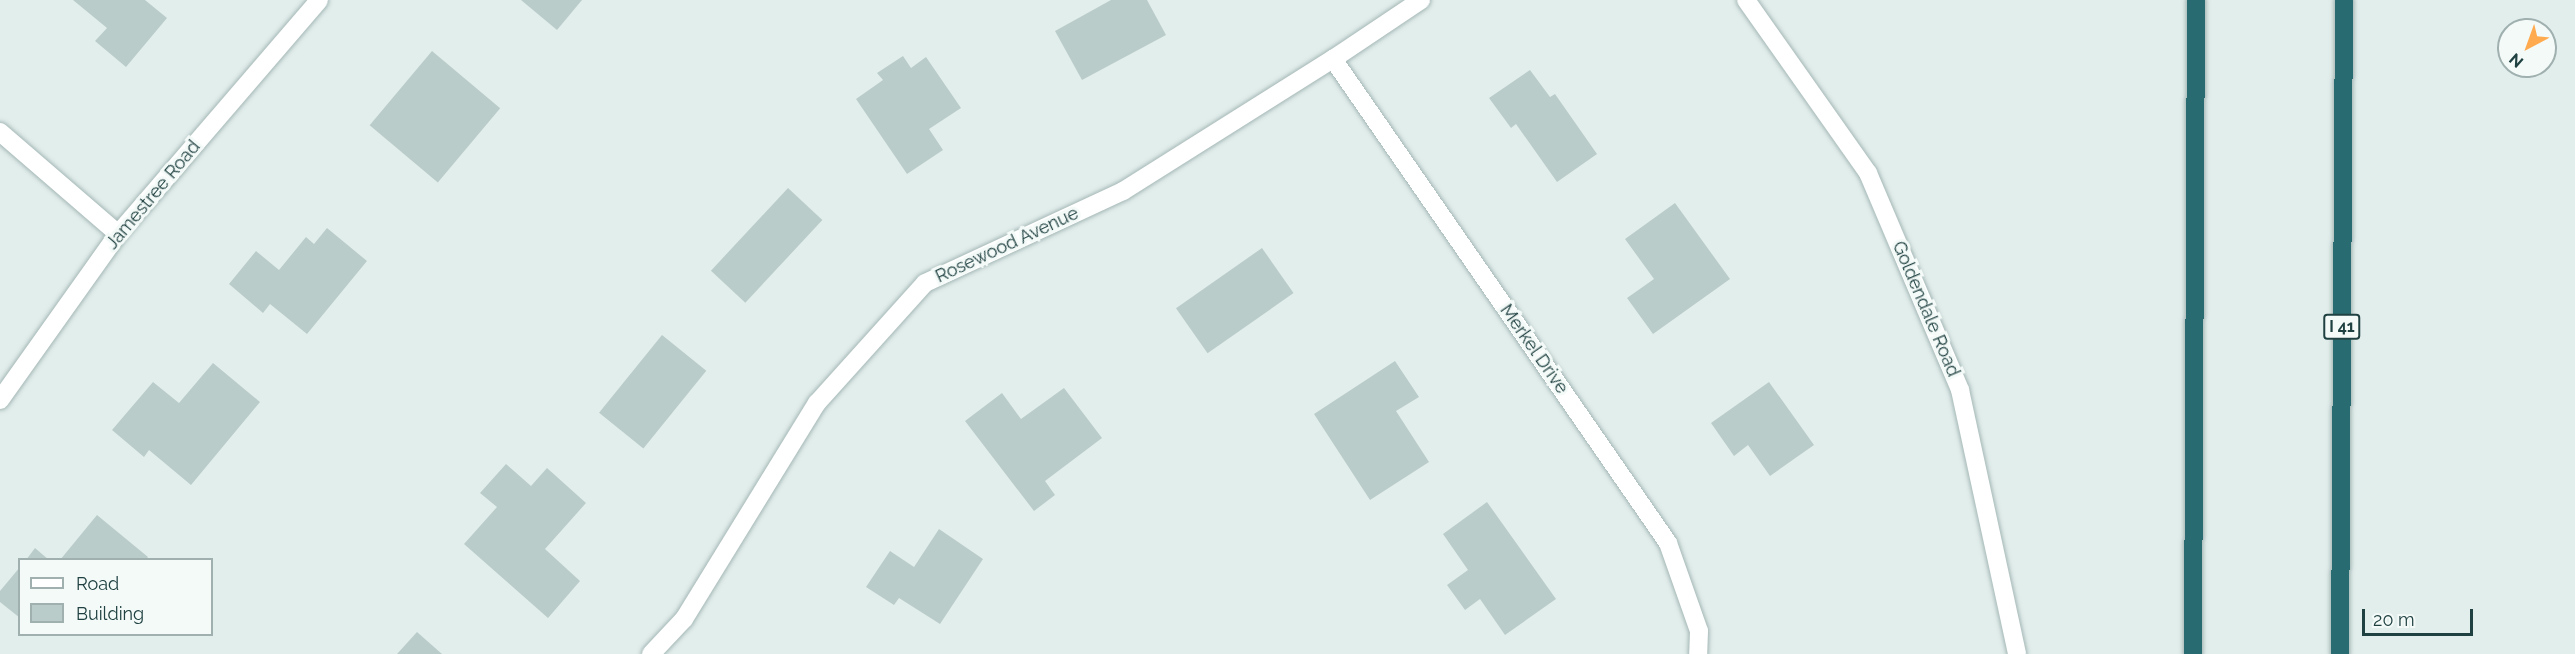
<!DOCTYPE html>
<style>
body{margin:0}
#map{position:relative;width:2575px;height:654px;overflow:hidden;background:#e2eeec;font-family:Raleway,sans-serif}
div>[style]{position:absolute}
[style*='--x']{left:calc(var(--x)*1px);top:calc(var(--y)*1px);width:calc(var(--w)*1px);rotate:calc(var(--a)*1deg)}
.building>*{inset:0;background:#baccc9;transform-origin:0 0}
.roads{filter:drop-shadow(0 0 2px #a4b7b5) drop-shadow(0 0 2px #a4b7b5)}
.minor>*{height:18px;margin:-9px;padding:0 9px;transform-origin:9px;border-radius:9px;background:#fff}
.motorway>*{height:18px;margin:-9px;padding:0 9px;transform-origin:9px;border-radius:9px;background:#286c71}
span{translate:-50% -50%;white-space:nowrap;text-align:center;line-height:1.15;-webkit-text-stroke:6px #f3faf8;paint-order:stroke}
.shield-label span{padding:2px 4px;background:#f3faf8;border:2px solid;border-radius:4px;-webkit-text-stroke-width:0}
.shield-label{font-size:16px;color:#204141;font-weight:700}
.street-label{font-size:18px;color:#204141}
.legend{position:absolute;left:18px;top:558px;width:195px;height:78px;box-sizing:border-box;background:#f3faf8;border:2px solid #9fb0af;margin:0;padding:8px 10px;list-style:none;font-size:18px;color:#204141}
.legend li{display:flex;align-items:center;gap:12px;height:30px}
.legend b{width:30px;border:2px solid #9fb0af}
.north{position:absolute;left:2497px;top:18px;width:60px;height:60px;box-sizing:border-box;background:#f3faf8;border:2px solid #9fb0af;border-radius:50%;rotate:221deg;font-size:16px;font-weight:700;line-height:24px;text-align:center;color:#204141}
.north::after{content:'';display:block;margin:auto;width:21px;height:27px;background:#ffaa4f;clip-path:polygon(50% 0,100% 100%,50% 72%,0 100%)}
.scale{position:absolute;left:2362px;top:609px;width:111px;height:27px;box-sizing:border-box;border:3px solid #204141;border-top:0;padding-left:8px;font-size:18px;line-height:21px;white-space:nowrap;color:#204141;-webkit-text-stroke:4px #f3faf8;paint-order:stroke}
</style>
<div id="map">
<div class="building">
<i style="clip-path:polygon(73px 0,145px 0,167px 18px,126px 67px,95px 41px,107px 28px)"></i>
<i style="clip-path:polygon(521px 0,582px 0,557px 30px)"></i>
<i style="clip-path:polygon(1111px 0,1147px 0,1166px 35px,1082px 80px,1055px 31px)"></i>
<i style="left:432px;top:51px;width:89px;height:97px;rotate:40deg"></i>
<i style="clip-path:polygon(903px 56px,911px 68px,926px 57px,961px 108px,929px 129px,943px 150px,907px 174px,856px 99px,883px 80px,877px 73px)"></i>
<i style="clip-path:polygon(1530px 70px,1550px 97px,1555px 94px,1597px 154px,1557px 182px,1516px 124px,1511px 128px,1489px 98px)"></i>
<i style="left:788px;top:188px;width:47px;height:113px;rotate:43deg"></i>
<i style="clip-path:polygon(1675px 203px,1730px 279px,1653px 334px,1627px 298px,1654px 279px,1625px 239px)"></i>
<i style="clip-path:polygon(327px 228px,367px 261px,307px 334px,270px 304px,263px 313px,229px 284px,256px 251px,279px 270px,306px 237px,314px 244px)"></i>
<i style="left:1262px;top:248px;width:55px;height:105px;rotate:55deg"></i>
<i style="left:662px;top:335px;width:57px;height:100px;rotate:39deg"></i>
<i style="clip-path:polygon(1395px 361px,1419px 397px,1396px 411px,1429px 462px,1370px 500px,1314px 414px)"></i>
<i style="clip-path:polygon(213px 363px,260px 402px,191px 485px,149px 450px,144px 457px,112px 430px,153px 382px,179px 403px)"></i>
<i style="clip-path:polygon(1769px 382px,1814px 445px,1770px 476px,1748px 445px,1734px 456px,1711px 423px)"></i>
<i style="clip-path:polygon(1064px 388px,1102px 438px,1045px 481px,1055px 495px,1034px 511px,965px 421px,1002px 393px,1021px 419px)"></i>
<i style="clip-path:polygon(506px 464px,531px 486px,547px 468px,586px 503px,545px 549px,580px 581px,548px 618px,464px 544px,497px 507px,480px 493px)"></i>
<i style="clip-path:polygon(1487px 502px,1556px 599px,1505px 635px,1480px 599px,1465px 610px,1447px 585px,1468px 570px,1443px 534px)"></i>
<i style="clip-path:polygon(97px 515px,148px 557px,146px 560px,60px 560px)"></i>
<i style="clip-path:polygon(939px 529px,983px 559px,940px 624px,899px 598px,894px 605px,866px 587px,890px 551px,914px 567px)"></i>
<i style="clip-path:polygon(35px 548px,49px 560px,26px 560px)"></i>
<i style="clip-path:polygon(20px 567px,20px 618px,0 602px,0 591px)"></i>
<i style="clip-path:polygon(417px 632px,442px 654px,397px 654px)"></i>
</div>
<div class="roads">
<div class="minor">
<i style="--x:1746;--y:0;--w:212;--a:54.8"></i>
<i style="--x:1868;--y:173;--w:236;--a:67"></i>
<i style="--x:1960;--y:390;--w:270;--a:77.8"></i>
<i style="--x:1333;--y:59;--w:589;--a:55.31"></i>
<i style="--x:1668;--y:543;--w:93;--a:70.6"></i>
<i style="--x:1699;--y:631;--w:23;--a:92"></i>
<i style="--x:0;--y:132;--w:156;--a:40.8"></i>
<i style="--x:0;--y:400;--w:204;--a:-54.6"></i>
<i style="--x:118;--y:234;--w:308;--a:-49.3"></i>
<i style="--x:651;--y:654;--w:48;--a:-46.7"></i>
<i style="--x:684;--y:619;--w:254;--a:-58.4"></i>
<i style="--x:817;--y:403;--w:161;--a:-48"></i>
<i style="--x:925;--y:283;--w:218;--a:-24.9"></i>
<i style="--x:1123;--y:191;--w:248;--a:-32.2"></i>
<i style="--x:1333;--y:59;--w:106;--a:-33.8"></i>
</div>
<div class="motorway">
<i style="--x:2193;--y:654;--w:654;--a:-89.74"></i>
<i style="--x:2340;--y:654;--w:654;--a:-89.65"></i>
</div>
</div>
<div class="shield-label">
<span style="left:2342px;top:327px">I 41</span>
</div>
<div class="street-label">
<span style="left:153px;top:195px;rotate:-50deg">Jamestree Road</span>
<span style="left:1007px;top:245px;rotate:-25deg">Rosewood Avenue</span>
<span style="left:1926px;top:309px;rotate:67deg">Goldendale Road</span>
<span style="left:1534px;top:349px;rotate:55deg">Merkel Drive</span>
</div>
<ul class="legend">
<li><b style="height:8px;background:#fff"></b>Road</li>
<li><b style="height:16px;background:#baccc9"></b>Building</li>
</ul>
<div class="north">N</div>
<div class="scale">20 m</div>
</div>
